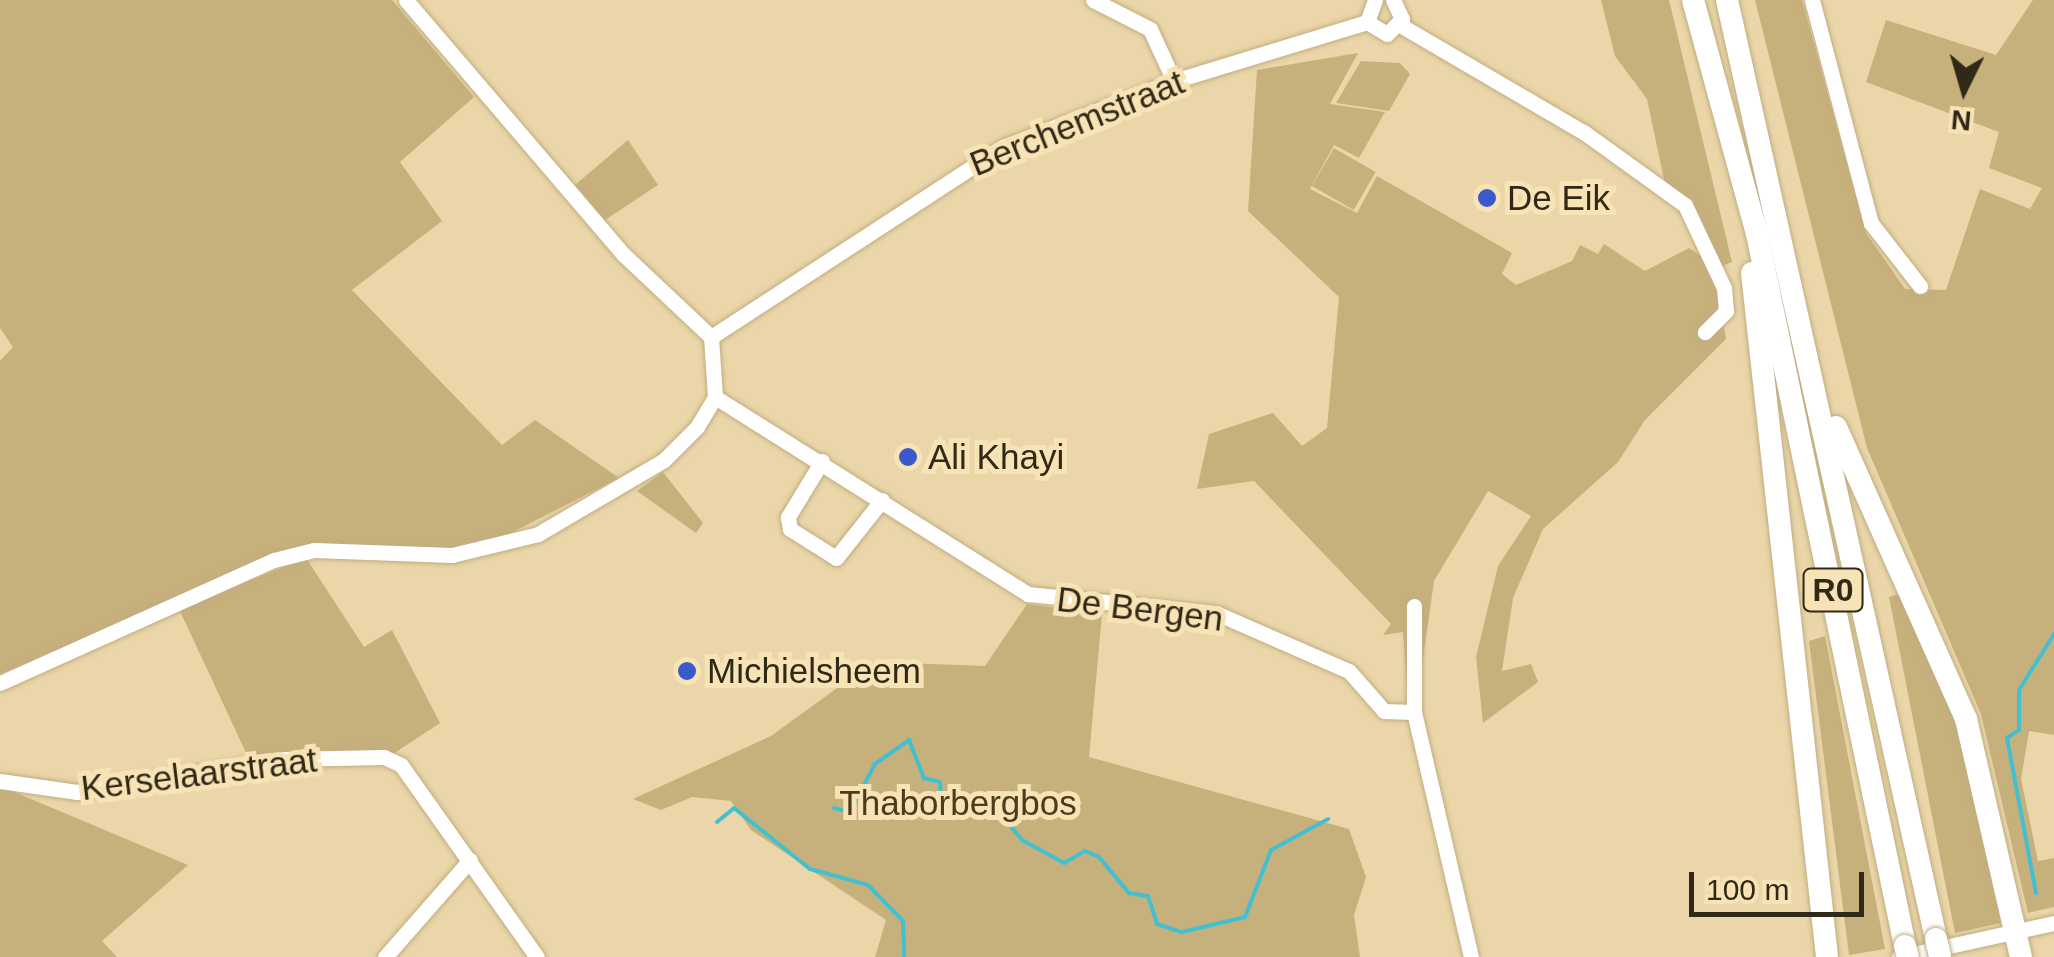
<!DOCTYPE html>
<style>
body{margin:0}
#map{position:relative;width:2054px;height:957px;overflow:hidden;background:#ead6a8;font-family:Helvetica,sans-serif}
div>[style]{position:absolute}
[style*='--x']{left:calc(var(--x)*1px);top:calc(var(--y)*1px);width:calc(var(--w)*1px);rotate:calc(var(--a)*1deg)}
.green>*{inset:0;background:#c6b07c;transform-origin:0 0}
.stream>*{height:4px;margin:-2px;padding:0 2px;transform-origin:2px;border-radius:2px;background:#43c0d0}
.roads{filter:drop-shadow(0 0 2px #c0ad81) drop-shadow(0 0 2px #c0ad81)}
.minor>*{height:15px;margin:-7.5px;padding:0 7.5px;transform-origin:7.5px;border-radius:7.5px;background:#fff}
.highway>*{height:22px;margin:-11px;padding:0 11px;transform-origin:11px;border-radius:11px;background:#fff}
.bridges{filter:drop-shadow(0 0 2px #c0ad81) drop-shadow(0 0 2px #c0ad81)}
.highway-bridge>*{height:22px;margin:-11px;padding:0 11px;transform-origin:11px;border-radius:11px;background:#fff}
.dots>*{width:28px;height:28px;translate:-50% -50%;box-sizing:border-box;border:5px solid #f7e3b5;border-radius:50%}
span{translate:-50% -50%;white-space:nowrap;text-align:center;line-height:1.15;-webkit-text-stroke:10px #f7e3b5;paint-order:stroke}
.shield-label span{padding:2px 8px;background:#f7e3b5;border:2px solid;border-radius:8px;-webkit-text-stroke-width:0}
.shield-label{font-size:32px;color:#302917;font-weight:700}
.street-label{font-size:35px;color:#302917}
.poi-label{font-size:35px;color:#302917}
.left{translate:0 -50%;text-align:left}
.park-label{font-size:35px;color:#4b3d19}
.north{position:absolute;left:1914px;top:40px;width:100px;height:100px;-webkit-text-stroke:8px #f7e3b5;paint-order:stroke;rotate:185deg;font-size:28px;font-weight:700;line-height:40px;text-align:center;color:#302917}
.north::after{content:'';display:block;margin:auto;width:35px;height:45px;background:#302917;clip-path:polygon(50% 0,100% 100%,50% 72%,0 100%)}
.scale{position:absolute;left:1689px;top:872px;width:175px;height:45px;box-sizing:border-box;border:5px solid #302917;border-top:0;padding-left:12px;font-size:30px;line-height:35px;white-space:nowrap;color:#302917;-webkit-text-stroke:8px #f7e3b5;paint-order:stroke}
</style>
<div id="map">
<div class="green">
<i style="clip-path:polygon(0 0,392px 0,474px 97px,400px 162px,442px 221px,352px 290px,502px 445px,535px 420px,619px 478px,499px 539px,449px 548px,308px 545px,0 674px,0 361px,13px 347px,0 328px)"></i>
<i style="clip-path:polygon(1601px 0,1669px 0,1732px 262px,1722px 266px,1665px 184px,1647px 99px,1615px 56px)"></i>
<i style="clip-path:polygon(1755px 0,1802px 0,1866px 233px,1905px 289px,1946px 290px,1980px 189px,2030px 209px,2042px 188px,1989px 168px,1999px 132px,1866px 82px,1886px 20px,1996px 55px,2033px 0,2054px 0,2054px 735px,2029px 731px,2021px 779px,2038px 861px,2054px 858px,2054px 907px,2028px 913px,1981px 714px,1867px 448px)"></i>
<i style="clip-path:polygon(1358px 53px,1330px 104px,1385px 112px,1359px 158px,1334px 145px,1310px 189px,1357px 213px,1377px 176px,1512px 253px,1502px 274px,1516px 285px,1572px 261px,1580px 245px,1598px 254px,1604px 244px,1645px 271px,1689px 248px,1713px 264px,1726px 339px,1645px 420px,1618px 462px,1543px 529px,1513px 598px,1502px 671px,1531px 664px,1538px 682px,1483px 723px,1476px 657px,1498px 566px,1531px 516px,1488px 491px,1434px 581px,1417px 702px,1408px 702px,1403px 632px,1383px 635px,1391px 624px,1254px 481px,1197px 489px,1209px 434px,1273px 413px,1302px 446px,1327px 428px,1339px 297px,1248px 211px,1257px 70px)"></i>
<i style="clip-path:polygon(1361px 61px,1400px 63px,1410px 74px,1389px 111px,1336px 103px)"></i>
<i style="clip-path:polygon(628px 140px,658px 185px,605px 220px,575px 185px)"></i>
<i style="left:1334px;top:148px;width:48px;height:44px;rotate:30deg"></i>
<i style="clip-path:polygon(663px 472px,703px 523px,696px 533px,637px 491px)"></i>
<i style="clip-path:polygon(306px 558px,364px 647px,392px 630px,440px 723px,393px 754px,248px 757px,179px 609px)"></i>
<i style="clip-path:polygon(1903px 593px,1955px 718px,2001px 923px,1955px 933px,1889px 597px)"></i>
<i style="clip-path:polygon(1027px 604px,1102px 614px,1089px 757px,1349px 829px,1366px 877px,1354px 915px,1360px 957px,875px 957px,886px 920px,751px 830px,731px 801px,692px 797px,661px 810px,633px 799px,771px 736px,873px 662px,985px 666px)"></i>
<i style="clip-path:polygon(1825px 636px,1885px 949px,1849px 955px,1809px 641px)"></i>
<i style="clip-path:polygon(0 786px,188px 865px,102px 941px,117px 957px,0 957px)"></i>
</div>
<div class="stream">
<i style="--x:834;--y:808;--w:16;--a:14"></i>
<i style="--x:850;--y:812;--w:54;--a:-62.5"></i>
<i style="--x:875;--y:764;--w:42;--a:-35.2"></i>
<i style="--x:909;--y:740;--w:41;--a:68.5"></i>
<i style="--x:924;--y:778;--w:16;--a:14"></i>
<i style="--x:940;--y:782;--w:17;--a:87"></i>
<i style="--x:941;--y:799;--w:47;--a:0"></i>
<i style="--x:988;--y:799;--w:53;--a:50.3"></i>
<i style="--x:1022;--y:840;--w:48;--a:28.7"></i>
<i style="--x:1064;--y:863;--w:24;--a:-30"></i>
<i style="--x:1085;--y:851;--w:15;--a:23"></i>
<i style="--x:1099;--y:857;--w:47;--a:50.2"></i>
<i style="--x:1129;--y:893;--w:19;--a:9"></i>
<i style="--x:1148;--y:896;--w:29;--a:72"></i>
<i style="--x:1157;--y:924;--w:26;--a:18"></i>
<i style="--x:1182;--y:932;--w:65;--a:-13.4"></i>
<i style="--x:1245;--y:917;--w:72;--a:-68.8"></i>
<i style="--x:1271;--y:850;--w:65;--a:-28.5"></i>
<i style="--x:717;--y:822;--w:22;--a:-39"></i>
<i style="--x:734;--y:808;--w:97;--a:38.8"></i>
<i style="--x:810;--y:869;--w:60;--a:15.4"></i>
<i style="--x:868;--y:885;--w:50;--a:45.8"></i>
<i style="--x:903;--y:921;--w:36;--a:88"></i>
<i style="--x:2036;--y:893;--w:158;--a:-100.6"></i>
<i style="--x:2007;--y:738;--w:14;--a:-34"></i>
<i style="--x:2019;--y:730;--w:40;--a:-90"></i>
<i style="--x:2019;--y:690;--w:66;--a:-58"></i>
</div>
<div class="roads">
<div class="minor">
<i style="--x:406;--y:0;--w:334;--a:49.5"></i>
<i style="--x:623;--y:254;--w:121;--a:43.3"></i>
<i style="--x:1093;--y:0;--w:64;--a:27"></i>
<i style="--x:1150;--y:29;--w:57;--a:65.2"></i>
<i style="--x:1375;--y:0;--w:23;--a:110"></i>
<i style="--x:1367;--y:22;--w:23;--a:31"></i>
<i style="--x:1387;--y:34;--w:21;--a:-45"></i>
<i style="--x:1402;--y:19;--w:21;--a:-115"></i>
<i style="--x:1812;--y:0;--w:231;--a:75.2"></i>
<i style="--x:1871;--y:223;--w:80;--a:52.1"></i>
<i style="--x:1400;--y:25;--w:214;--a:30.3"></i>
<i style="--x:1585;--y:133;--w:123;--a:35.8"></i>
<i style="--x:1685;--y:205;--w:92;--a:64.8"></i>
<i style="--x:1724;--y:288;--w:23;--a:85"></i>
<i style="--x:1726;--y:311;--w:30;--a:135"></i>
<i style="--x:711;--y:337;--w:348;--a:-33.1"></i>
<i style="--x:1003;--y:147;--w:183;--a:-21.1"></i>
<i style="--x:1174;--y:81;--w:202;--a:-17"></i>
<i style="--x:715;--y:397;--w:370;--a:32.2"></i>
<i style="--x:1028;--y:594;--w:189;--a:5.8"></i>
<i style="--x:1216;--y:613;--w:145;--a:23.6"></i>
<i style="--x:1349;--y:671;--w:53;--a:48.8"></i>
<i style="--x:1384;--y:711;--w:30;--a:2"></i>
<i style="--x:822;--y:461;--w:66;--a:121.3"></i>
<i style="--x:788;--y:517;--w:12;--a:81"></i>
<i style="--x:790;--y:529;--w:54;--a:32.2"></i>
<i style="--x:836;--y:558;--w:74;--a:-51.6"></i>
<i style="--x:1414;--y:606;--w:106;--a:90"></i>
<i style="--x:1414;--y:712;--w:252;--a:76.9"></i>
<i style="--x:0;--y:683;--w:300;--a:-24.2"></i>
<i style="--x:274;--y:560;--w:41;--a:-14"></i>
<i style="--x:314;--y:550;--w:138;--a:2.1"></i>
<i style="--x:452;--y:555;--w:89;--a:-13.7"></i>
<i style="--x:538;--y:534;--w:146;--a:-30.4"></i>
<i style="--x:664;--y:460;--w:47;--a:-45"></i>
<i style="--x:697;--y:427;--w:35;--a:-59"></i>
<i style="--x:715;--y:397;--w:60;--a:-93.8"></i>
<i style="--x:0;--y:781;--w:78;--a:8.1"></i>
<i style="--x:77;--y:792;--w:211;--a:-9"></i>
<i style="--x:285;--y:759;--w:99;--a:-1.2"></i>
<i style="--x:384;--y:757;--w:19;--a:25"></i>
<i style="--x:401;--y:765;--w:235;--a:54.7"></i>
<i style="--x:385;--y:957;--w:129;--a:-48.8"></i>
<i style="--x:1899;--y:957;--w:159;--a:-12.4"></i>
</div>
<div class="highway">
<i style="--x:1693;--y:0;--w:243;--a:74.7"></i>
<i style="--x:1757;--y:234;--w:727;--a:78.26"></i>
<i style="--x:1727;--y:0;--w:962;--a:77.45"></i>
<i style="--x:1752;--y:273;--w:688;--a:83.74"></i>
<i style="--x:1836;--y:427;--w:320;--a:66"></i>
<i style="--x:1966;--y:719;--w:244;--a:77"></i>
</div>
</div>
<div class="bridges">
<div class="highway-bridge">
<i style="--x:1936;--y:939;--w:18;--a:77"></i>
<i style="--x:1905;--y:946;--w:11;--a:75"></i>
</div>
</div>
<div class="dots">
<i style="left:1487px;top:198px;background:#3a59cb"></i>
<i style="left:908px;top:457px;background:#3a59cb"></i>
<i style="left:687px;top:671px;background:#3a59cb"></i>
</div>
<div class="shield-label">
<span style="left:1833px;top:590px">R0</span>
</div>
<div class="street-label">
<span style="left:1077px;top:123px;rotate:-22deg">Berchemstraat</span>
<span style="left:1140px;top:609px;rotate:7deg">De Bergen</span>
<span style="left:199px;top:774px;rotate:-7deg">Kerselaarstraat</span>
</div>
<div class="poi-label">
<span class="left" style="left:1507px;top:198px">De Eik</span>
<span class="left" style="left:928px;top:457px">Ali Khayi</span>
<span class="left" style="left:707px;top:671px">Michielsheem</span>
</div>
<div class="park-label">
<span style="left:958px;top:803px">Thaborbergbos</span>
</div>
<div class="north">N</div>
<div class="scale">100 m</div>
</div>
